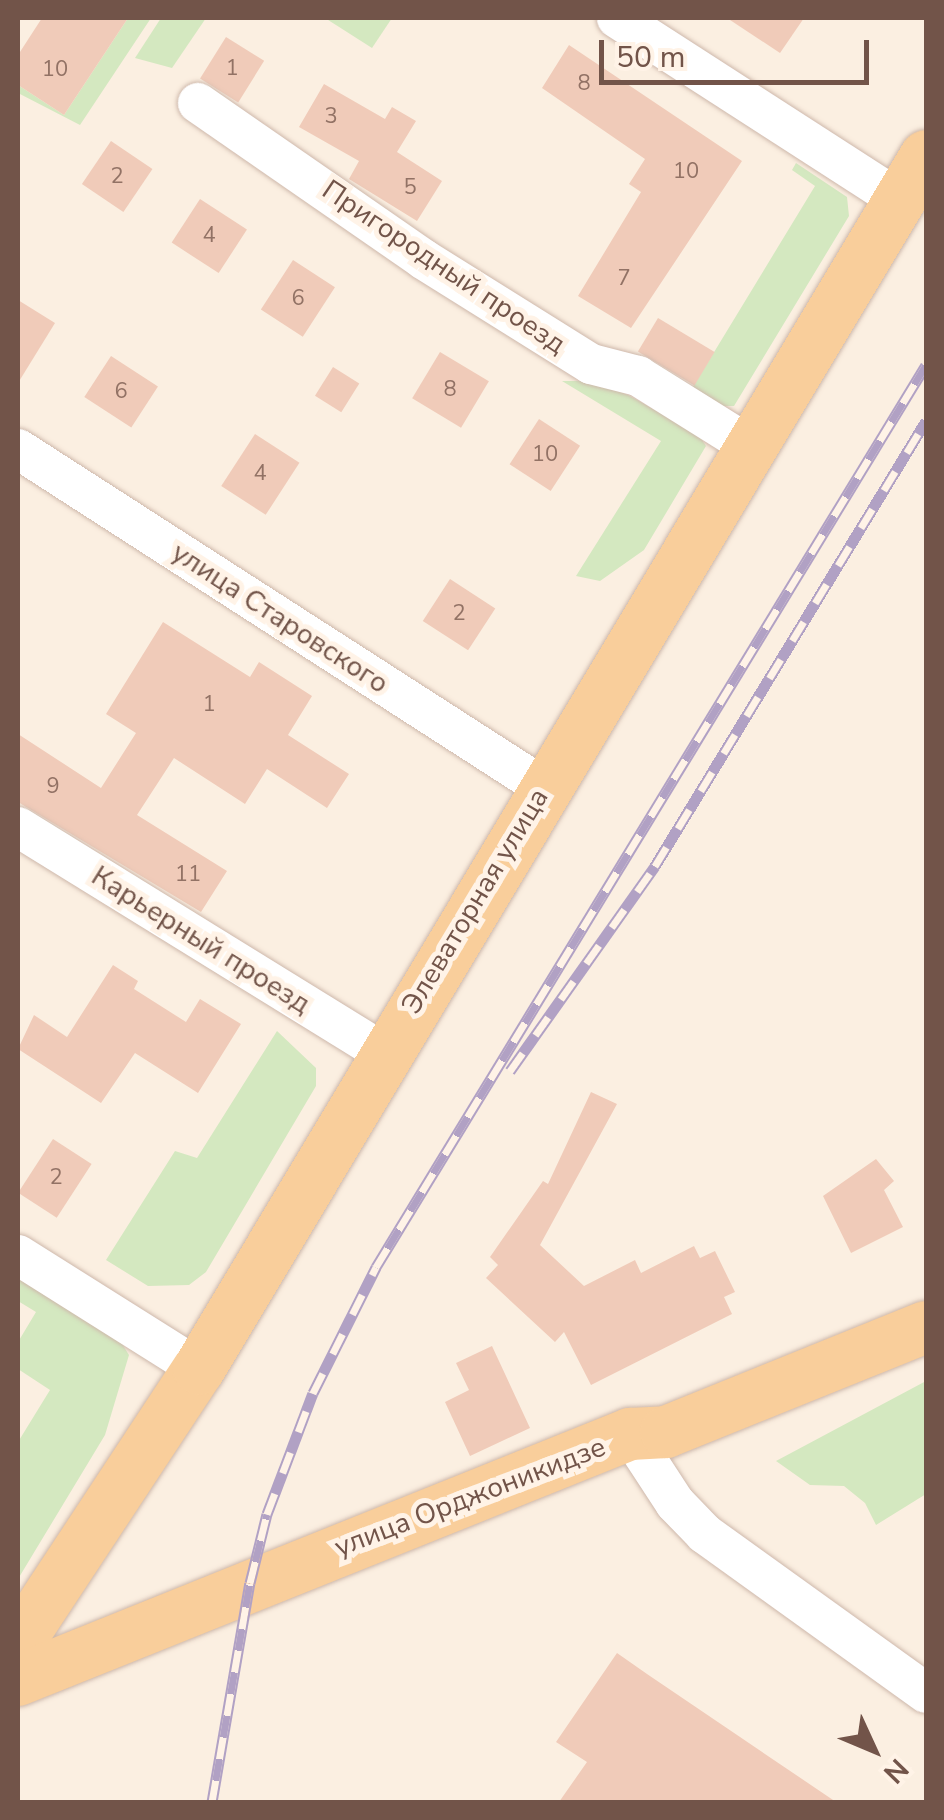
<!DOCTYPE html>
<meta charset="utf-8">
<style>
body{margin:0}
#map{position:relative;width:944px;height:1820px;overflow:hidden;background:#fbefe1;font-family:"Nunito Sans",sans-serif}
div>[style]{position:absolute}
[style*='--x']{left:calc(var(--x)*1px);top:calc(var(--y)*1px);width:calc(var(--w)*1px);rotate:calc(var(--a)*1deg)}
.green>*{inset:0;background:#d4e8c0}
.building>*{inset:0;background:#f0cbb9;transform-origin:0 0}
.roads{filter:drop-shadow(0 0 2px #ceb8ab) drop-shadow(0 0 2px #ceb8ab)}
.minor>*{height:40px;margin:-20px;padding:0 20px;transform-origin:20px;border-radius:20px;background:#fff}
.major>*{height:52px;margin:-26px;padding:0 26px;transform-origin:26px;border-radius:26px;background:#f9ce9b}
.rail>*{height:11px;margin-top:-5.5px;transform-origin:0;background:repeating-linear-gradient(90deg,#fff3e7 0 22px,#b1a1c4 0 44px);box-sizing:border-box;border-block:2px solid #b1a1c4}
span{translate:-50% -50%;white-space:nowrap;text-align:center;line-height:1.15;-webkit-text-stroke:10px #fff3e7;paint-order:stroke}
.number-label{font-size:22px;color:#927265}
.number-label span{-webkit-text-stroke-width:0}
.street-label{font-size:28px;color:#725449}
.frame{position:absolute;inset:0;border:20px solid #725449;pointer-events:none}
.north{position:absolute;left:824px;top:1700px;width:100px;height:100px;-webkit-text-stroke:8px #fff3e7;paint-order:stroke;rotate:134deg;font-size:28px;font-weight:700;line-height:40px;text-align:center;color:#725449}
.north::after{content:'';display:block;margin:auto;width:35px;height:45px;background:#725449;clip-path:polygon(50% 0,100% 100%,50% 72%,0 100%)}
.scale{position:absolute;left:599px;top:40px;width:270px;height:45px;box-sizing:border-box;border:5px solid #725449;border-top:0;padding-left:12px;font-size:30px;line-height:35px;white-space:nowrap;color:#725449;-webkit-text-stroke:8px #fff3e7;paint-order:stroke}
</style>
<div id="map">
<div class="green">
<i style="clip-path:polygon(128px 18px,151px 18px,80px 125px,18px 93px,18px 85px,64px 115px)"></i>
<i style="clip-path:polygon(161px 18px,206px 18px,172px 68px,135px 58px)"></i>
<i style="clip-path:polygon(325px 18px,392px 18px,372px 48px)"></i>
<i style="clip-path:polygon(796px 163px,847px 197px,849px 216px,734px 406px,717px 406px,691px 390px,815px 186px,792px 170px)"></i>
<i style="clip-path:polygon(562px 381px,589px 381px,628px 395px,698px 434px,706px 446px,644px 550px,600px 581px,576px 576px,661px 441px)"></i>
<i style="clip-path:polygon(277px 1031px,316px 1068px,316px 1086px,206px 1272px,189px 1285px,148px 1286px,106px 1260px,175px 1151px,197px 1158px)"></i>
<i style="clip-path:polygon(18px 1271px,114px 1331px,129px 1355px,105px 1435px,18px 1579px,18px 1442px,50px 1390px,18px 1369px,18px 1342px,36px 1312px,18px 1301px)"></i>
<i style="clip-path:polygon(926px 1381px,926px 1494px,876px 1525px,865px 1503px,844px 1486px,810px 1485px,776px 1461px)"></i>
</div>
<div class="building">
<i style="clip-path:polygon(42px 18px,128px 18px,64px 115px,18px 85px,18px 55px)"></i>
<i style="clip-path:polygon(727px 18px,804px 18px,780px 53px)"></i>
<i style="left:226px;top:37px;width:45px;height:49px;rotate:32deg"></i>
<i style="clip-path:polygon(569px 45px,742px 161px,631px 328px,578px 296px,641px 192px,629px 184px,645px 159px,542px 88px)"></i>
<i style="clip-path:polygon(324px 84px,385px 119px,392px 107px,416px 121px,397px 152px,442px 181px,417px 221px,349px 179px,359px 161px,299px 127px)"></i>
<i style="left:111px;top:141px;width:50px;height:52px;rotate:34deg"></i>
<i style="left:200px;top:199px;width:56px;height:52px;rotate:33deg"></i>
<i style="left:293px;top:260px;width:50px;height:59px;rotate:33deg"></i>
<i style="clip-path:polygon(18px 300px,55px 323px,18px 383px)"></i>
<i style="left:658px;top:318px;width:66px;height:39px;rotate:31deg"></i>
<i style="left:440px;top:352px;width:57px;height:54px;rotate:31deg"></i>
<i style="left:111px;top:356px;width:56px;height:49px;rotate:33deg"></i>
<i style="left:333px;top:367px;width:31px;height:34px;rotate:32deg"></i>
<i style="left:539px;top:419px;width:49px;height:54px;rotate:33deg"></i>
<i style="left:255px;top:434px;width:53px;height:62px;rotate:33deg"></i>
<i style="left:450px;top:579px;width:54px;height:50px;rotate:33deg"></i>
<i style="clip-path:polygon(163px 622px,250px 677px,259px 662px,312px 696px,288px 735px,349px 774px,327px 808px,267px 769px,245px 804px,174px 758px,137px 815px,227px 871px,201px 912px,18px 802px,18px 734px,101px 788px,136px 733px,106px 714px)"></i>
<i style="clip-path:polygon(113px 965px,138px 981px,134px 989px,186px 1022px,200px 999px,241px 1024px,198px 1093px,135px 1053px,101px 1103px,18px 1049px,34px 1015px,67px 1037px)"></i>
<i style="clip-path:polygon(591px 1092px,617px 1104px,540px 1245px,584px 1286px,635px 1260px,641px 1273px,694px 1246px,700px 1258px,715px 1251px,735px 1292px,724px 1297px,732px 1314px,591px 1385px,564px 1332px,555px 1342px,486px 1278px,498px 1265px,490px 1257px,543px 1181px,548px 1184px)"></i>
<i style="left:53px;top:1139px;width:46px;height:64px;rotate:33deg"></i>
<i style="clip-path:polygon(876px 1159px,894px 1181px,884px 1190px,903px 1227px,851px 1253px,823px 1196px)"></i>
<i style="clip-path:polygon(492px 1346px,530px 1428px,470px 1456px,445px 1402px,469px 1390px,456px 1363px)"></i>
<i style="clip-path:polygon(617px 1653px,647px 1674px,836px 1802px,559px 1802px,587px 1762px,556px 1742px)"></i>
</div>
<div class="roads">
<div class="minor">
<i style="--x:617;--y:18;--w:336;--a:32.8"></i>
<i style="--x:198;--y:103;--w:274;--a:34.7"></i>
<i style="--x:423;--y:259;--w:198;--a:32"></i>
<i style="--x:591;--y:364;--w:49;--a:14.3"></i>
<i style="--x:638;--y:376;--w:132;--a:32"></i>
<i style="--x:18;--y:449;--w:624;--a:32.77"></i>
<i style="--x:18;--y:827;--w:432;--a:31.7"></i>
<i style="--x:18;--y:1255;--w:214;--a:32.2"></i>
<i style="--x:630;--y:1434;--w:82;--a:56.9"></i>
<i style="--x:675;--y:1503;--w:43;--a:45.9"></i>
<i style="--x:705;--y:1534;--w:272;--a:35.7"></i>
</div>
<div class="major">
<i style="--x:18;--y:1643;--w:328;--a:-56.6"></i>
<i style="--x:199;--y:1369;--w:1414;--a:-59.06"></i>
<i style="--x:18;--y:1680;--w:660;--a:-21.9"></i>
<i style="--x:630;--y:1434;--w:36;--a:-3"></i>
<i style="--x:666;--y:1432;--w:280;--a:-22"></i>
</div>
</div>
<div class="rail">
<i style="--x:510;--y:1071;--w:251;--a:-54.7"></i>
<i style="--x:655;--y:866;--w:521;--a:-58.66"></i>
<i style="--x:212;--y:1802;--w:222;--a:-80.2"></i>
<i style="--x:250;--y:1583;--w:71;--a:-76.2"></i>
<i style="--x:267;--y:1514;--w:129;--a:-69.2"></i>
<i style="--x:313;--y:1393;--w:141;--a:-63.4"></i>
<i style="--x:376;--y:1267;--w:1056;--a:-58.63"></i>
</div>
<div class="number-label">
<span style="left:232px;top:69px">1</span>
<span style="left:55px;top:70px">10</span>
<span style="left:584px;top:84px">8</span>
<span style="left:331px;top:117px">3</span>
<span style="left:686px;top:172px">10</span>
<span style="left:117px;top:177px">2</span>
<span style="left:410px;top:188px">5</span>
<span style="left:209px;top:236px">4</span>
<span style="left:624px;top:279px">7</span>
<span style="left:298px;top:299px">6</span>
<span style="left:450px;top:390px">8</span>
<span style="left:121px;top:392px">6</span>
<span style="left:545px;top:455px">10</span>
<span style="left:260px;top:474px">4</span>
<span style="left:459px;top:614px">2</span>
<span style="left:209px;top:705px">1</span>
<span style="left:53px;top:787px">9</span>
<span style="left:188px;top:875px">11</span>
<span style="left:56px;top:1178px">2</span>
</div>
<div class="street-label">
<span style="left:444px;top:267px;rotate:34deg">Пригородный проезд</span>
<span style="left:280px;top:618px;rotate:33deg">улица Старовского</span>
<span style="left:475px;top:901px;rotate:-59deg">Элеваторная улица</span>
<span style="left:201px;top:940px;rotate:32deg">Карьерный проезд</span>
<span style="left:470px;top:1497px;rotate:-21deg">улица Орджоникидзе</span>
</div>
<div class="frame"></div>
<div class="north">N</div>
<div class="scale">50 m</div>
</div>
